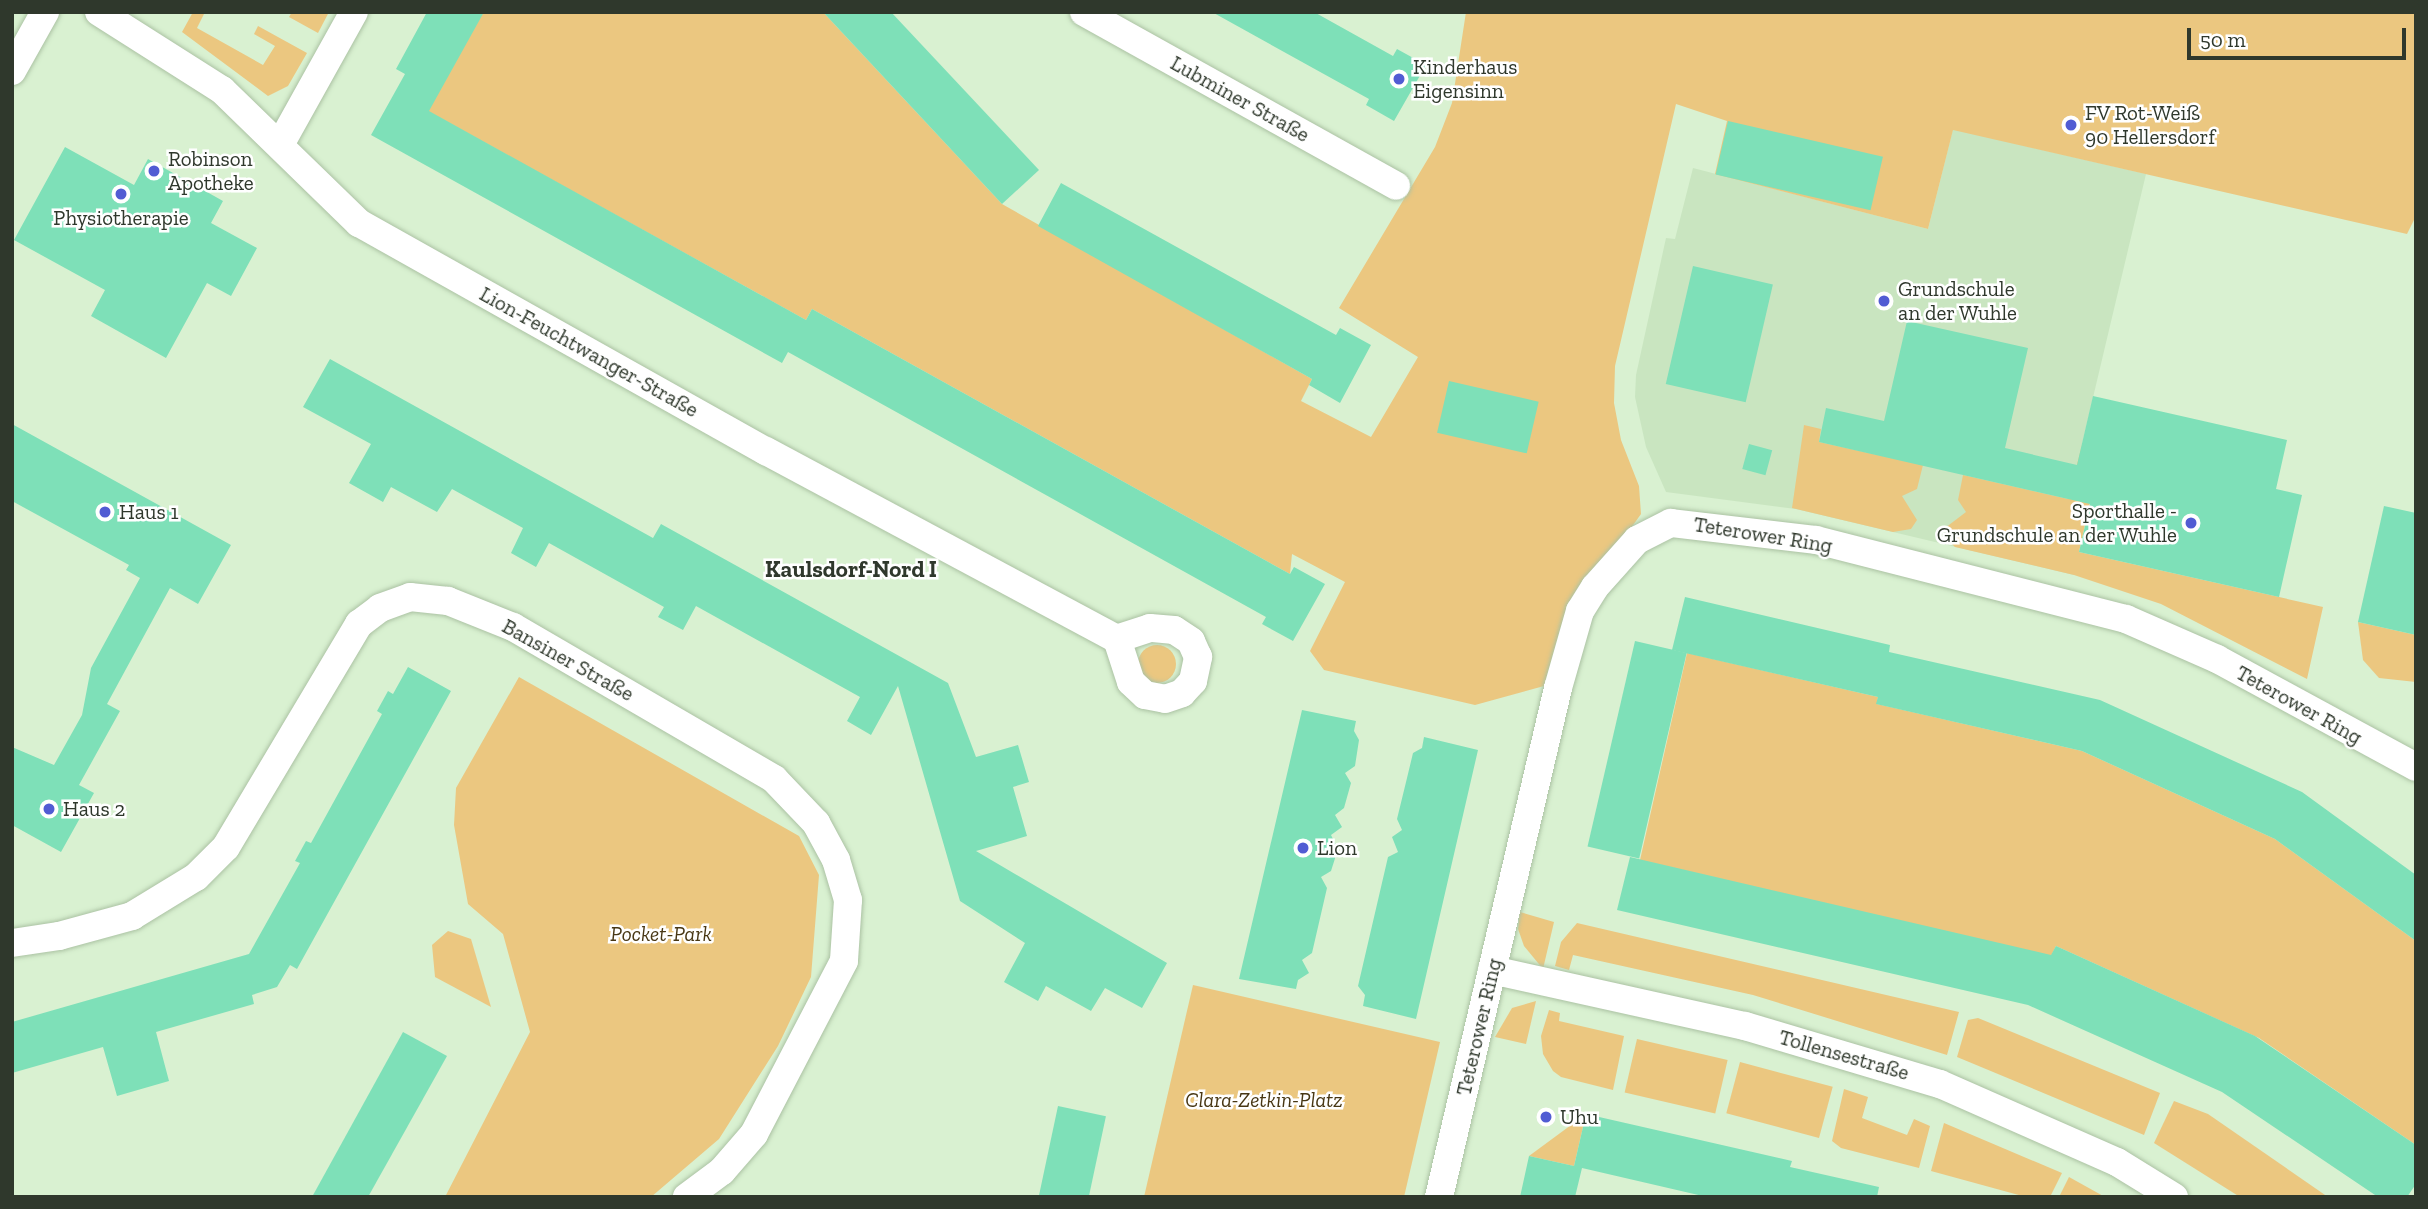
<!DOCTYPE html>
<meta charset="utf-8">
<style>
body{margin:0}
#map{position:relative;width:2428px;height:1209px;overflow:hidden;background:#d9f1d1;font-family:"Zilla Slab",serif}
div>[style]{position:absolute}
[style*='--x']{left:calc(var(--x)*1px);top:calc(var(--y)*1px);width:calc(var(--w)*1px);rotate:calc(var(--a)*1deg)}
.built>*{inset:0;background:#c9e5c0}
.green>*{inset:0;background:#ebc780;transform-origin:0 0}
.round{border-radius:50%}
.building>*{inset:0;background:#7ee0b8;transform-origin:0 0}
.roads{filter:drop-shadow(0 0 2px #abc2a3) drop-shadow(0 0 2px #abc2a3)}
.minor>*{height:28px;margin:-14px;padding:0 14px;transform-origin:14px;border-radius:14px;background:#fff}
.dots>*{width:19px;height:19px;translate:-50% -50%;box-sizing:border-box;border:4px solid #fff;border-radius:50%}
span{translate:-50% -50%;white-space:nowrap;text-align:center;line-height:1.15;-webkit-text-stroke:5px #fff;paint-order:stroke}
.poi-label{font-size:21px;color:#2f382c}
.left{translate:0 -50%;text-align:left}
.right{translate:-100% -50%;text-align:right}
.street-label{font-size:21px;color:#2f382c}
.park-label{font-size:21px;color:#483714;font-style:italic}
.neighbourhood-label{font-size:23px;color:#2f382c;font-weight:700}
.frame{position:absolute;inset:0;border:14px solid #2f382c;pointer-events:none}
.scale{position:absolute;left:2187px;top:28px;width:219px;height:32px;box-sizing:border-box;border:4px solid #2f382c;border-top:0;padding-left:9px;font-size:21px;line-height:24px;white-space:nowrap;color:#2f382c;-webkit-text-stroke:5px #fff;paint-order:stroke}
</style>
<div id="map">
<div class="built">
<i style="clip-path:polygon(1953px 129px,2146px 174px,2082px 444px,2074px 575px,1796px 509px,1666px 492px,1646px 447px,1635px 397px,1636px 375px,1666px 238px,1675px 239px,1693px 168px,1928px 229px)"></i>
</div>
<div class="green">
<i style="clip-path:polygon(193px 12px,205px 12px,197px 28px,263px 65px,275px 46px,254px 34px,258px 26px,307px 53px,288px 86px,268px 96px,182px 32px)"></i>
<i style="clip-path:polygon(292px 12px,329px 12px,318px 33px,289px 17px)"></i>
<i style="clip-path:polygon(484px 12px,823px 12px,1002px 204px,1312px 379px,1301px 401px,1371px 437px,1418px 357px,1339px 308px,1435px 147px,1452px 103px,1466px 12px,2416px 12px,2416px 216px,2407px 234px,1953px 130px,1928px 229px,1715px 174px,1727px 121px,1676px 104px,1615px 366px,1614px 403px,1621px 440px,1639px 486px,1641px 514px,1561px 626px,1544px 686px,1475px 705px,1324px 670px,1310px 651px,1345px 582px,1292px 554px,1290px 574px,812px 309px,806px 320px,415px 104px)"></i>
<i style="clip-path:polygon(1804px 425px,1821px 429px,1819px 442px,1923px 465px,1917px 489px,1902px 496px,1917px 520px,1911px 529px,1893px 532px,1792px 508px)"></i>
<i style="clip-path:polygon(2082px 445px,2102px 449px,2079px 552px,2323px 607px,2307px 679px,2161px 604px,2074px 575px,1955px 547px,1948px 540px,1945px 528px,1966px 512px,1958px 500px,1963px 475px,2068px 499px)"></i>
<i style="clip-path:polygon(2358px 622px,2416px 635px,2416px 682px,2379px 678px,2363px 660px)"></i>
<i class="round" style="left:1138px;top:645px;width:38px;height:38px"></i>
<i style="clip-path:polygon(1687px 653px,1878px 697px,1877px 704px,2082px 751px,2275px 839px,2416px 941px,2416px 1145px,2259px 1038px,2056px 946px,2051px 956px,1640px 860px)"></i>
<i style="clip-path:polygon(519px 677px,799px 836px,819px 875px,811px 977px,778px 1046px,719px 1139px,651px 1197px,445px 1197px,530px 1032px,503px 934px,468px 904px,454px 825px,456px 788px)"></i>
<i style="clip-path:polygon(1520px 912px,1554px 922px,1543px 969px,1524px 946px,1518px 929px)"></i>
<i style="clip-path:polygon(1577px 923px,1959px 1012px,1947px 1055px,1753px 995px,1573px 955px,1569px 970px,1555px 966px,1561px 942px)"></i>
<i style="clip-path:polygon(448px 931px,471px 939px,491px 1007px,435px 977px,432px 945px)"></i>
<i style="clip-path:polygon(1193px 985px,1440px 1042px,1404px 1197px,1144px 1197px)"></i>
<i style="clip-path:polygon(1536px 1001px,1526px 1044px,1495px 1037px,1512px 1008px)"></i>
<i style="clip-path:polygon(1549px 1010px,1560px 1013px,1559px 1021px,1624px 1036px,1613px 1090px,1561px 1077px,1553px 1071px,1543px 1054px,1541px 1036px)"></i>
<i style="clip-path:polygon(1978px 1018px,2160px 1093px,2144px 1135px,1957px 1057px,1968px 1020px)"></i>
<i style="left:1637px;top:1039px;width:93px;height:55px;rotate:13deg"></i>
<i style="left:1740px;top:1062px;width:96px;height:53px;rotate:15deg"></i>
<i style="clip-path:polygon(1844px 1089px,1868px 1097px,1862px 1118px,1907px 1135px,1914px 1119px,1930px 1126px,1919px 1168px,1841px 1148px,1832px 1141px)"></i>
<i style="clip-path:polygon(2174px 1101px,2208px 1114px,2328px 1197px,2240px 1197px,2154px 1143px)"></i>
<i style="clip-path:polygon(1586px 1114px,1574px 1166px,1529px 1156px)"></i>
<i style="clip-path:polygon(1944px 1123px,2062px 1173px,2050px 1197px,2026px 1197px,1931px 1171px)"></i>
<i style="clip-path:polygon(2069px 1177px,2105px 1197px,2059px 1197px)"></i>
</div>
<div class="building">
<i style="clip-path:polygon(427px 12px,484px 12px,429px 111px,806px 320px,812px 309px,1290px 574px,1294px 567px,1325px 584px,1293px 641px,1262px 624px,1266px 617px,788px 352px,782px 363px,371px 135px,405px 74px,396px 69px)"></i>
<i style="clip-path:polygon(823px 12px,891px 12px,1039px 170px,1002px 204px)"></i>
<i style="clip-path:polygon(1212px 12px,1314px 12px,1393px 56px,1397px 49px,1426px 65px,1394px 121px,1366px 105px,1369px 99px)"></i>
<i style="left:1728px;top:121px;width:159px;height:55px;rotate:13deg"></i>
<i style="clip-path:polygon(65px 147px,134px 185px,148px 159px,223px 201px,211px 223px,257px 248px,231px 296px,207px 283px,166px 358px,91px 316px,105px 290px,14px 240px)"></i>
<i style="clip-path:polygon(1061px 183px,1336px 335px,1340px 328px,1371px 345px,1340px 403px,1309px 385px,1312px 379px,1038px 226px)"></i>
<i style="left:1693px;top:266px;width:82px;height:121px;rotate:13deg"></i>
<i style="clip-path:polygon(1907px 321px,2028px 348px,2005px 448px,2077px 465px,2093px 396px,2287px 440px,2276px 489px,2302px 495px,2279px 597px,2079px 552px,2090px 504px,1819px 442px,1826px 408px,1884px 421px)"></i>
<i style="clip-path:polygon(330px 359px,653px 538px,661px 524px,948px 683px,976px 757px,1018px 745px,1029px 782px,1013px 787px,1027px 836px,976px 851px,1167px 963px,1142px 1008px,1105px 988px,1091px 1011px,1046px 986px,1038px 1001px,1004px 982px,1025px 943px,960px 901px,898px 686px,871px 735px,847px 721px,860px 697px,696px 606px,683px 630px,658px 617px,664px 607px,549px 543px,536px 567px,511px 553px,523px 528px,452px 489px,437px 512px,391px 487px,383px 502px,349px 483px,371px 444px,303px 407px)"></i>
<i style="left:1449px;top:381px;width:92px;height:53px;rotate:13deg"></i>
<i style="clip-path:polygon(12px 424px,231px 545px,198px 604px,170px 588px,107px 704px,120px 711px,79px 785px,94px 793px,61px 852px,12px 825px,12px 747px,54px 765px,82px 715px,91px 668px,140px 578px,126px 570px,129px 565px,12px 501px)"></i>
<i style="left:1749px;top:444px;width:24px;height:26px;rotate:15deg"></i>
<i style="clip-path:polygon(2384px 506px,2416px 513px,2416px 635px,2358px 622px)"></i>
<i style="clip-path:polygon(1685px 597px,1890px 645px,1889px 652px,2100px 700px,2302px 792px,2416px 875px,2416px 941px,2275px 839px,2082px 751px,1876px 704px,1878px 697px,1672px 650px)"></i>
<i style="left:1635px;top:641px;width:53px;height:211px;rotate:13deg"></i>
<i style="clip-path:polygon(408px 667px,451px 691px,297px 969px,290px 965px,277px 987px,252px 995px,254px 1004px,156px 1032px,169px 1081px,117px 1096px,103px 1047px,12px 1073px,12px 1022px,249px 954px,300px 863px,295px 861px,306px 841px,311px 843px,382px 714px,377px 711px,388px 691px,393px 694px)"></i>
<i style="clip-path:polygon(1302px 710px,1356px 721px,1354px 731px,1359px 740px,1355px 766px,1345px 773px,1351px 783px,1344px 808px,1335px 815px,1342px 827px,1331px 835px,1338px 849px,1331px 871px,1321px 877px,1327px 888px,1312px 953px,1302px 960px,1309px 973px,1298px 980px,1296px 989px,1239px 979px)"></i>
<i style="clip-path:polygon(1424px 737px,1478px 750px,1416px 1019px,1363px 1006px,1365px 995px,1358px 986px,1388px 857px,1398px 852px,1392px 837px,1402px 830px,1397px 819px,1407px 778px,1413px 753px,1422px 748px)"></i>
<i style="clip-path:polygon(1630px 857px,2051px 955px,2056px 946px,2255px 1036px,2416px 1145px,2416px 1184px,2407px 1197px,2378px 1197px,2222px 1092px,2028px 1005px,1617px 910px)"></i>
<i style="clip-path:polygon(403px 1032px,447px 1056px,368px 1197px,312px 1197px)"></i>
<i style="left:1058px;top:1106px;width:49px;height:93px;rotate:12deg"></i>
<i style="clip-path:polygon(1586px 1114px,1792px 1161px,1790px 1167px,1879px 1187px,1877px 1197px,1707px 1197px,1582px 1168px,1575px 1197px,1520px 1197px,1529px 1156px,1574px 1166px)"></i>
</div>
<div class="roads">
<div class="minor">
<i style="--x:99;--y:12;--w:146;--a:32.4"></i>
<i style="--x:222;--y:90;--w:191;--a:44.2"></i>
<i style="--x:359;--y:223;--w:467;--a:29.3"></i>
<i style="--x:766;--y:451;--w:398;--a:28.2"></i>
<i style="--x:1117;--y:639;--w:45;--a:72"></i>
<i style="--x:1131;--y:682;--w:19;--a:43"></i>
<i style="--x:1145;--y:695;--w:20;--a:11"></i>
<i style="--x:1165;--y:699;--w:18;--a:-19"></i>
<i style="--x:1182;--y:693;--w:16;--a:-47"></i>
<i style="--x:1193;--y:681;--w:25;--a:-78"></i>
<i style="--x:1198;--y:657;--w:17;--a:-114"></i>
<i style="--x:1191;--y:641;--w:20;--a:-147"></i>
<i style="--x:1174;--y:630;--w:24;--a:-175"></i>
<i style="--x:1150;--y:628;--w:35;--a:162"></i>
<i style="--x:1084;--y:12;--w:357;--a:29.1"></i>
<i style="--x:12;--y:71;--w:68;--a:-60.8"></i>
<i style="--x:281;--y:143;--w:150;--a:-60.9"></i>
<i style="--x:12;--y:943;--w:48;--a:-8.5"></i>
<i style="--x:59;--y:936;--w:76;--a:-15.3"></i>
<i style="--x:132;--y:916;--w:75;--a:-31.4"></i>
<i style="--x:196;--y:877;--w:42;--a:-45"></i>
<i style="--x:226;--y:847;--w:260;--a:-59.2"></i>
<i style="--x:359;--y:624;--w:26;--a:-37"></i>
<i style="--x:380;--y:608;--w:32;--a:-20"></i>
<i style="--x:410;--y:597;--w:38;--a:6"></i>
<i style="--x:448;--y:601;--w:70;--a:21.8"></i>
<i style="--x:513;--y:627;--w:302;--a:30.2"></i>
<i style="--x:774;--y:779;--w:61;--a:46.3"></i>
<i style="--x:816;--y:823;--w:42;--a:61.6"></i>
<i style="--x:836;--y:860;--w:42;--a:73.3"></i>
<i style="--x:848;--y:900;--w:61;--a:93.8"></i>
<i style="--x:844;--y:961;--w:195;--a:117.5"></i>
<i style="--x:754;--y:1134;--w:49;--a:130.9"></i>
<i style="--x:722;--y:1171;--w:44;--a:143.4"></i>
<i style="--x:1492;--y:970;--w:259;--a:12.5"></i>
<i style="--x:1745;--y:1026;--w:203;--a:16.6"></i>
<i style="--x:1940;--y:1084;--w:193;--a:23.8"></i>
<i style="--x:2117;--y:1162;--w:67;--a:31.6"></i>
<i style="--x:1439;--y:1197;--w:523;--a:-76.84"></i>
<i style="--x:1558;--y:688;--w:80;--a:-74.1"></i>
<i style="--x:1580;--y:611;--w:28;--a:-58"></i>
<i style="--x:1595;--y:587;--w:63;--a:-48.2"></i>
<i style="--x:1637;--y:540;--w:38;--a:-27"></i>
<i style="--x:1671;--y:523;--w:146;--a:6.7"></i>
<i style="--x:1816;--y:540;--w:320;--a:14.3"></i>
<i style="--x:2126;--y:619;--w:99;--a:23.7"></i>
<i style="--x:2217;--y:659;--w:226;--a:28.5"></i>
</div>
</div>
<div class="dots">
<i style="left:1399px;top:79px;background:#515cd3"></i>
<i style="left:2071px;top:125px;background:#515cd3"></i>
<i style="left:154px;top:171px;background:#515cd3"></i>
<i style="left:121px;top:194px;background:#515cd3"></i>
<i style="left:1884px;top:301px;background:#515cd3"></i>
<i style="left:105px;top:512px;background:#515cd3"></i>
<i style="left:2191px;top:523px;background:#515cd3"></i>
<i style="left:49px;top:809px;background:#515cd3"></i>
<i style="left:1303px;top:848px;background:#515cd3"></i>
<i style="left:1546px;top:1117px;background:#515cd3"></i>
</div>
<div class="poi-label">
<span class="left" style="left:1413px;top:79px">Kinderhaus<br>Eigensinn</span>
<span class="left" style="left:2085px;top:125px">FV Rot-Weiß<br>90 Hellersdorf</span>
<span class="left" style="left:168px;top:171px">Robinson<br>Apotheke</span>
<span style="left:121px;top:218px">Physiotherapie</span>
<span class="left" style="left:1898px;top:301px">Grundschule<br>an der Wuhle</span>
<span class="right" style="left:2177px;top:523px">Sporthalle -<br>Grundschule an der Wuhle</span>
<span class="left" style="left:119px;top:512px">Haus 1</span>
<span class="left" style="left:63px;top:809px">Haus 2</span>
<span class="left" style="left:1317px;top:848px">Lion</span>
<span class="left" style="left:1560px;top:1117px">Uhu</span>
</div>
<div class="street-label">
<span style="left:1240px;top:99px;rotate:29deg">Lubminer Straße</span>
<span style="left:589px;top:352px;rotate:29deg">Lion-Feuchtwanger-Straße</span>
<span style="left:1763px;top:535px;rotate:9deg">Teterower Ring</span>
<span style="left:568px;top:660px;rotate:29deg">Bansiner Straße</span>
<span style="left:2299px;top:705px;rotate:29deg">Teterower Ring</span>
<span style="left:1479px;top:1027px;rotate:-77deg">Teterower Ring</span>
<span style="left:1844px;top:1055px;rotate:16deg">Tollensestraße</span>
</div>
<div class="park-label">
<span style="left:661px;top:934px">Pocket-Park</span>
<span style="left:1264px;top:1100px">Clara-Zetkin-Platz</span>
</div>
<div class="neighbourhood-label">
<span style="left:851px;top:569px">Kaulsdorf-Nord I</span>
</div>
<div class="frame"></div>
<div class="scale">50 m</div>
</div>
